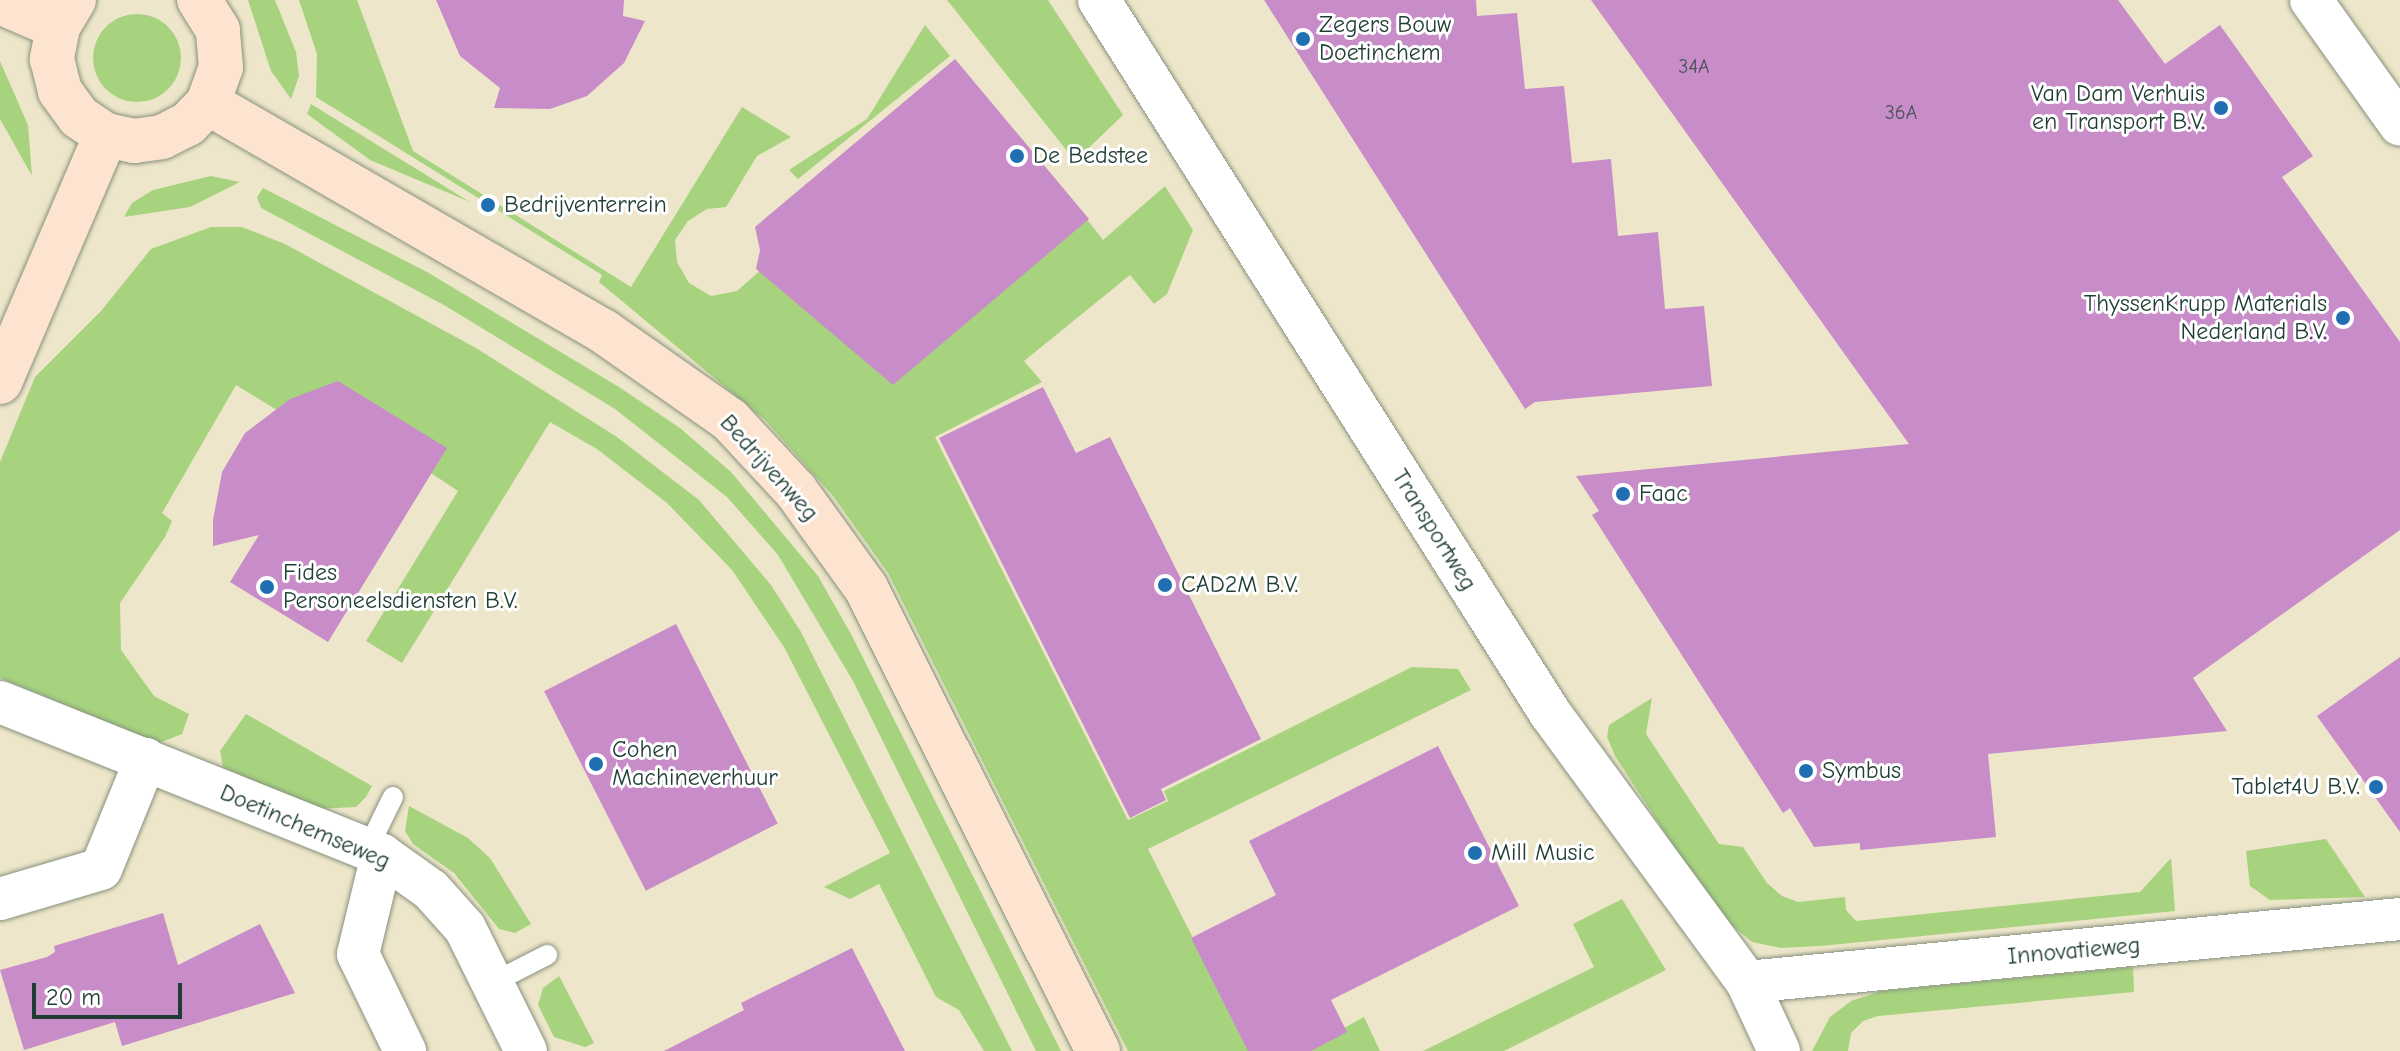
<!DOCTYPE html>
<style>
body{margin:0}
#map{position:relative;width:2400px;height:1051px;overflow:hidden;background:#eee6ca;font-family:"Comic Neue",sans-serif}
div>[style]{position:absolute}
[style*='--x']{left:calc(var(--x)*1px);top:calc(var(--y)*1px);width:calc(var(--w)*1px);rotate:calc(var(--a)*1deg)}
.green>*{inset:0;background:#a7d37f}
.round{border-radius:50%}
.building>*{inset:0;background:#c88dc8;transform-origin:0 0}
.roads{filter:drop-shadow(0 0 2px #86927f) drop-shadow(0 0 2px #86927f)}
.lane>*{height:20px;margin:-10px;padding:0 10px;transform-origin:10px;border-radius:10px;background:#fff}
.street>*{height:42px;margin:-21px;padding:0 21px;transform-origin:21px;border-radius:21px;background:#fff}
.secondary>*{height:44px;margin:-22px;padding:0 22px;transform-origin:22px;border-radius:22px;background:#fde4d1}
.dots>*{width:22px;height:22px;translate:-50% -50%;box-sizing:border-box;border:4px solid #fff;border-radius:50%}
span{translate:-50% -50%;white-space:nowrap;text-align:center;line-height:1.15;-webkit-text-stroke:6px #fff;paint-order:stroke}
.number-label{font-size:20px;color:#495159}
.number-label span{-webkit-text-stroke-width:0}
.poi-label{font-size:24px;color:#1f3d34}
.left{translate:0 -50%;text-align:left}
.right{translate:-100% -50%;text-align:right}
.street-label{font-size:24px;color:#1f3d34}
.scale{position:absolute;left:32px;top:983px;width:150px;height:36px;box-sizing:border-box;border:4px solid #1f3d34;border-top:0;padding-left:10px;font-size:24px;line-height:28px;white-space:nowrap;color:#1f3d34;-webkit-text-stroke:6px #fff;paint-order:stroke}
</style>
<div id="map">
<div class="green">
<i style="clip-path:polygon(248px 0,275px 0,296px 52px,299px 76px,291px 99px,271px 71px)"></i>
<i style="clip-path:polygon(299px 0,357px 0,413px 151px,631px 287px,742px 107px,791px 137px,757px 156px,726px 207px,707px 209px,688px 221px,675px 240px,677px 262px,689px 283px,711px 296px,737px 291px,763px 268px,1086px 218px,1103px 240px,1165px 186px,1193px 230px,1167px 294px,1154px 304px,1130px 275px,1024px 361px,1042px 382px,935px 437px,1128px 820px,1168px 801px,1164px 791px,1412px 667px,1458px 669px,1471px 690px,1148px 849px,1250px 1051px,1128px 1051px,888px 573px,833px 496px,765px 420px,599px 282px,602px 275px,316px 97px,317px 54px)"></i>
<i style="clip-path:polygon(947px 0,1048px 0,1123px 115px,1075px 161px)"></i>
<i class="round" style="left:93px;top:14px;width:88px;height:88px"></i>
<i style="clip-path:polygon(925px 25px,950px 56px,798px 179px,789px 170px,867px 119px)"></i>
<i style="clip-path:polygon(0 61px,28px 125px,32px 176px,0 119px)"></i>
<i style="clip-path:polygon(311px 104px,470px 202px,370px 160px,307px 114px)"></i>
<i style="clip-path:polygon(211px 176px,240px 182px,190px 207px,124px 217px,132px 203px,153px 190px)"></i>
<i style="clip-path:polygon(263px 188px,427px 272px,619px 387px,680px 428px,731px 472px,818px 576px,852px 636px,1061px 1051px,1036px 1051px,853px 681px,778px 555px,727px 497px,615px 409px,444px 305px,261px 208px,257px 197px)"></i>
<i style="clip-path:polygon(211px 227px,242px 227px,285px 244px,476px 348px,617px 437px,699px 500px,771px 585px,801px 632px,1012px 1051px,984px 1051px,959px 1010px,936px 997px,879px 884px,850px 899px,824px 887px,890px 853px,784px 647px,732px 570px,667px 503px,597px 449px,550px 422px,402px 663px,366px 641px,458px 491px,428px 471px,332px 444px,236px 385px,162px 513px,172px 521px,165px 537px,120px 603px,121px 650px,154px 696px,189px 714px,182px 734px,159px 743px,0 678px,0 462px,35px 377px,101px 311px,151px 249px)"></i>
<i style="clip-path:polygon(1652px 698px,1646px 734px,1719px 844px,1743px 847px,1767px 883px,1782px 896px,1798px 902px,1845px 897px,1846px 910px,1856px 921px,2140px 892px,2171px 858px,2175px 911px,1821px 946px,1781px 948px,1752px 942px,1717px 913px,1615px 756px,1607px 737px,1609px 725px)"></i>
<i style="clip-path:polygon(246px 714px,372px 786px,366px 797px,356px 807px,316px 809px,223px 767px,220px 751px)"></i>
<i style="clip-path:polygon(409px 806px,468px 838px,490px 858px,531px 924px,515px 933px,499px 929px,454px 873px,413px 844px,405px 831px)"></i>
<i style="clip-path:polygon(2326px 839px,2365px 897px,2270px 900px,2250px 886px,2246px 851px)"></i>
<i style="clip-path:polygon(1622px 899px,1666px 970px,1504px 1051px,1423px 1051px,1594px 967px,1573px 924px)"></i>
<i style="clip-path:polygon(2133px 967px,2134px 992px,1878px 1016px,1863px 1021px,1851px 1033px,1848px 1051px,1812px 1051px,1830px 1017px,1851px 1001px,1881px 991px)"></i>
<i style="clip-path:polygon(559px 976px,594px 1043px,585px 1047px,554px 1037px,538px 1005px,543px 988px)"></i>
<i style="clip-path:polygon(1364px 1017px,1380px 1051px,1303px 1051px)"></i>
</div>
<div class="building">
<i style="clip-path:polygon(436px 0,624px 0,623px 16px,645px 21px,624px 63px,587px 96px,550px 109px,494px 108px,500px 88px,460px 56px)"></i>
<i style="clip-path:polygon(1264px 0,1476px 0,1477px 16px,1517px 13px,1525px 89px,1564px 86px,1572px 163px,1611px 159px,1618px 236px,1658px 232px,1665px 309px,1704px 306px,1712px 386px,1535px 402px,1525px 409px)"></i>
<i style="clip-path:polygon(1591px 0,2118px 0,2165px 64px,2220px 25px,2313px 156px,2282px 177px,2400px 342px,2400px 530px,2193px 678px,2227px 731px,1988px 754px,1996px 837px,1860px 850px,1860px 843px,1814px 847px,1790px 808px,1783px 813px,1592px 515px,1599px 511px,1576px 476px,1909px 444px)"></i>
<i style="clip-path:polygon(955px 59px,1089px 219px,893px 385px,756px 269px,760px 250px,755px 227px)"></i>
<i style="clip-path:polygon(338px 381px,447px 448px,328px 642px,230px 582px,259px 535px,213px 546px,213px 520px,222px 472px,245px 433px,290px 399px)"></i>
<i style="clip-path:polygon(1043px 387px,1076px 453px,1110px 437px,1261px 739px,1161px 789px,1166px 800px,1130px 818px,939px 438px)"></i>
<i style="left:676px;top:624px;width:224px;height:148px;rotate:63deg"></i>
<i style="clip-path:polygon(2400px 657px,2400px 832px,2317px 716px)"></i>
<i style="clip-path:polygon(1438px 746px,1519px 906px,1331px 1000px,1347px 1032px,1311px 1051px,1248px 1051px,1191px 938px,1276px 895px,1249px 841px)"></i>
<i style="clip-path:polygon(163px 913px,178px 965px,260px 924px,295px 993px,122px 1046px,115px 1022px,24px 1050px,0 970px,47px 957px,55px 952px,54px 946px)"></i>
<i style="clip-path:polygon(852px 948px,905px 1051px,664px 1051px,744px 1010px,741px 1003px)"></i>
</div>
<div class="roads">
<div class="lane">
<i style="--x:367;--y:850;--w:59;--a:-63.9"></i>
<i style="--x:492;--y:983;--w:62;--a:-27"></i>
</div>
<div class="street">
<i style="--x:1099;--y:0;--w:844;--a:57.69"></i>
<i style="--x:1550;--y:713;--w:333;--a:53.8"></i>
<i style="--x:1747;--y:982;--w:76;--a:65.1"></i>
<i style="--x:2311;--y:0;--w:153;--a:54.5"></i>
<i style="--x:0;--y:702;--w:412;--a:21.8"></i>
<i style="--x:382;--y:855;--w:60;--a:35.5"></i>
<i style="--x:431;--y:890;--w:51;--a:48.2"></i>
<i style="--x:465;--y:928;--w:137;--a:63.6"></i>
<i style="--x:382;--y:855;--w:102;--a:103.6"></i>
<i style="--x:358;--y:954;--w:108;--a:64.1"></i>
<i style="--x:0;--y:899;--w:105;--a:-16.5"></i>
<i style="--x:101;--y:869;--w:119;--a:-67.8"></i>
<i style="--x:1747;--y:982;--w:656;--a:-5.51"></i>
</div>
<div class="secondary">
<i style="--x:74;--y:0;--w:31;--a:121"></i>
<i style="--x:58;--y:27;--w:33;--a:101"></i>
<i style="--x:52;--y:59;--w:33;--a:76"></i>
<i style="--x:60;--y:91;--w:32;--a:54"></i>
<i style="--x:79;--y:117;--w:32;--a:34"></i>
<i style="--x:106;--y:135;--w:29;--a:12"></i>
<i style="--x:134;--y:141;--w:28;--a:-8"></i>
<i style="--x:162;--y:137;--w:29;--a:-27"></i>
<i style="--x:188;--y:124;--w:29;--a:-46"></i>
<i style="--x:208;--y:103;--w:38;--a:-70"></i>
<i style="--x:221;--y:67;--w:37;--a:-95"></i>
<i style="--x:218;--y:30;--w:36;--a:-122"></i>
<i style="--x:0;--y:2;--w:63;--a:23.3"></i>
<i style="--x:208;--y:103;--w:456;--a:30"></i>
<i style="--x:603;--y:331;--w:155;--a:35"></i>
<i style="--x:730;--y:420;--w:97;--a:47.1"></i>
<i style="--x:796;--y:491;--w:120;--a:54.2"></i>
<i style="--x:866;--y:588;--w:518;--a:63.39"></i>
<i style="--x:0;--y:382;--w:269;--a:-66.8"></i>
</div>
</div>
<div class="dots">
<i style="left:1303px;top:39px;background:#1f6fb2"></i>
<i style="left:2221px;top:108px;background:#1f6fb2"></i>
<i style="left:1017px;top:156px;background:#1f6fb2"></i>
<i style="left:488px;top:205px;background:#1f6fb2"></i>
<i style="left:2343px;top:318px;background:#1f6fb2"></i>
<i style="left:1623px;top:494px;background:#1f6fb2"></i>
<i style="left:1165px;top:585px;background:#1f6fb2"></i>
<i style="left:267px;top:587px;background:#1f6fb2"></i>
<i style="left:596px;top:764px;background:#1f6fb2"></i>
<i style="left:1806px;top:771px;background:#1f6fb2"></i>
<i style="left:2376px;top:787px;background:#1f6fb2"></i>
<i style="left:1475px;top:853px;background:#1f6fb2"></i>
</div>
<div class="number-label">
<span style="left:1694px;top:66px">34A</span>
<span style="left:1901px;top:112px">36A</span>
</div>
<div class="poi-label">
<span class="left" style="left:1319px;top:39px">Zegers Bouw<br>Doetinchem</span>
<span class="right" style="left:2205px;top:108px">Van Dam Verhuis<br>en Transport B.V.</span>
<span class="left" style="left:1033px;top:156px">De Bedstee</span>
<span class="left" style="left:504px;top:205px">Bedrijventerrein</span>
<span class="right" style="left:2327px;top:318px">ThyssenKrupp Materials<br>Nederland B.V.</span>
<span class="left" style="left:1639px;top:494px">Faac</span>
<span class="left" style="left:283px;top:587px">Fides<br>Personeelsdiensten B.V.</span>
<span class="left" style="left:1181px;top:585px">CAD2M B.V.</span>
<span class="left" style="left:612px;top:764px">Cohen<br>Machineverhuur</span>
<span class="left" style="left:1822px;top:771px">Symbus</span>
<span class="right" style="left:2360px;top:787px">Tablet4U B.V.</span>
<span class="left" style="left:1491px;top:853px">Mill Music</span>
</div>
<div class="street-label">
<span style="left:769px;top:468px;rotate:48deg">Bedrijvenweg</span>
<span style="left:1434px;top:530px;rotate:58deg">Transportweg</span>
<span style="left:305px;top:827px;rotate:23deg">Doetinchemseweg</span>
<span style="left:2074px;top:951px;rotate:-5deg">Innovatieweg</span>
</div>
<div class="scale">20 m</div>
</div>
